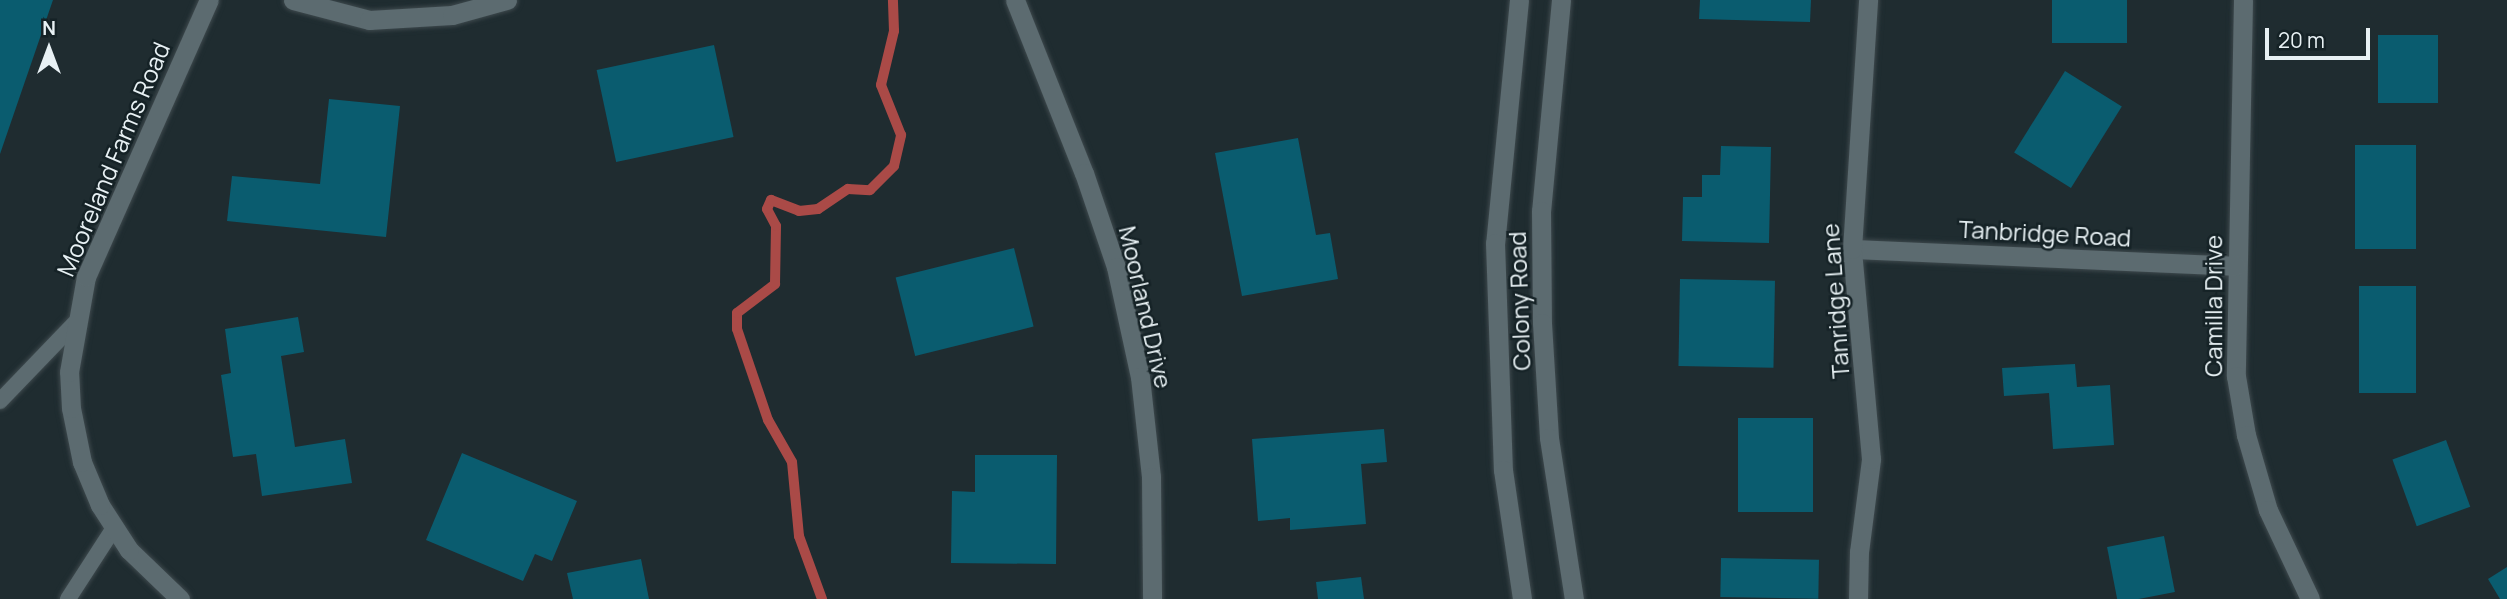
<!DOCTYPE html>
<style>
body{margin:0}
#map{position:relative;width:2507px;height:599px;overflow:hidden;background:#1f2c30;font-family:Manrope,sans-serif}
div>[style]{position:absolute}
[style*='--x']{left:calc(var(--x)*1px);top:calc(var(--y)*1px);width:calc(var(--w)*1px);rotate:calc(var(--a)*1deg)}
.stream>*{height:10px;margin:-5px;padding:0 5px;transform-origin:5px;border-radius:5px;background:#aa4a47}
.building>*{inset:0;background:#0a5c6f;transform-origin:0 0}
.roads{filter:drop-shadow(0 0 2px #3e494d) drop-shadow(0 0 2px #3e494d)}
.service>*{height:16px;margin:-8px;padding:0 8px;transform-origin:8px;border-radius:8px;background:#5c6b70}
.minor>*{height:19px;margin:-9.5px;padding:0 9.5px;transform-origin:9.5px;border-radius:9.5px;background:#5c6b70}
.secondary>*{height:19px;margin:-9.5px;padding:0 9.5px;transform-origin:9.5px;border-radius:9.5px;background:#5c6b70}
span{translate:-50% -50%;white-space:nowrap;text-align:center;line-height:1.15;-webkit-text-stroke:5px #152226;paint-order:stroke}
.street-label{font-size:24px;color:#e8f1f4}
.north{position:absolute;left:14px;top:14px;width:70px;height:70px;-webkit-text-stroke:5px #152226;paint-order:stroke;rotate:0deg;font-size:19px;font-weight:700;line-height:28px;text-align:center;color:#e8f1f4}
.north::after{content:'';display:block;margin:auto;width:24px;height:32px;background:#e8f1f4;clip-path:polygon(50% 0,100% 100%,50% 72%,0 100%)}
.scale{position:absolute;left:2265px;top:28px;width:105px;height:32px;box-sizing:border-box;border:4px solid #e8f1f4;border-top:0;padding-left:9px;font-size:21px;line-height:24px;white-space:nowrap;color:#e8f1f4;-webkit-text-stroke:5px #152226;paint-order:stroke}
</style>
<div id="map">
<div class="stream">
<i style="--x:822;--y:599;--w:67;--a:-110.1"></i>
<i style="--x:799;--y:536;--w:74;--a:-95.4"></i>
<i style="--x:792;--y:462;--w:48;--a:-119.7"></i>
<i style="--x:768;--y:420;--w:96;--a:-108.8"></i>
<i style="--x:737;--y:329;--w:16;--a:-90"></i>
<i style="--x:737;--y:313;--w:48;--a:-37.3"></i>
<i style="--x:775;--y:284;--w:58;--a:-89"></i>
<i style="--x:776;--y:226;--w:19;--a:-118"></i>
<i style="--x:767;--y:209;--w:10;--a:-66"></i>
<i style="--x:771;--y:200;--w:30;--a:21"></i>
<i style="--x:799;--y:211;--w:19;--a:-6"></i>
<i style="--x:818;--y:209;--w:36;--a:-34"></i>
<i style="--x:848;--y:189;--w:22;--a:3"></i>
<i style="--x:870;--y:190;--w:34;--a:-45"></i>
<i style="--x:894;--y:166;--w:32;--a:-77"></i>
<i style="--x:901;--y:135;--w:54;--a:-111.8"></i>
<i style="--x:881;--y:85;--w:56;--a:-76.5"></i>
<i style="--x:894;--y:31;--w:31;--a:-92"></i>
</div>
<div class="building">
<i style="clip-path:polygon(0 0,53px 0,0 154px)"></i>
<i style="clip-path:polygon(1700px 0,1811px 0,1810px 22px,1699px 19px)"></i>
<i style="left:2052px;top:0;width:75px;height:43px"></i>
<i style="left:2378px;top:35px;width:60px;height:68px"></i>
<i style="left:714px;top:45px;width:94px;height:120px;rotate:78deg"></i>
<i style="left:2065px;top:71px;width:67px;height:96px;rotate:32deg"></i>
<i style="clip-path:polygon(329px 99px,400px 106px,386px 237px,227px 221px,232px 176px,320px 184px)"></i>
<i style="clip-path:polygon(1298px 138px,1316px 235px,1330px 233px,1338px 279px,1242px 296px,1215px 153px)"></i>
<i style="left:2355px;top:145px;width:61px;height:104px"></i>
<i style="clip-path:polygon(1721px 146px,1771px 147px,1769px 243px,1682px 241px,1683px 197px,1702px 197px,1702px 175px,1720px 175px)"></i>
<i style="left:1014px;top:248px;width:81px;height:122px;rotate:76deg"></i>
<i style="left:1680px;top:279px;width:95px;height:87px;rotate:1deg"></i>
<i style="left:2359px;top:286px;width:57px;height:107px"></i>
<i style="clip-path:polygon(298px 317px,304px 352px,281px 356px,295px 447px,345px 439px,352px 483px,262px 496px,256px 454px,233px 457px,221px 375px,231px 373px,225px 329px)"></i>
<i style="clip-path:polygon(2075px 364px,2077px 387px,2110px 385px,2114px 445px,2053px 449px,2049px 393px,2004px 396px,2002px 368px)"></i>
<i style="left:1738px;top:418px;width:75px;height:94px"></i>
<i style="clip-path:polygon(1384px 429px,1387px 462px,1361px 464px,1366px 524px,1290px 530px,1290px 518px,1258px 521px,1252px 439px)"></i>
<i style="left:2446px;top:440px;width:71px;height:57px;rotate:70deg"></i>
<i style="clip-path:polygon(462px 453px,577px 501px,552px 561px,535px 554px,523px 581px,426px 540px)"></i>
<i style="clip-path:polygon(975px 455px,1057px 455px,1056px 564px,951px 563px,952px 491px,975px 492px)"></i>
<i style="left:2164px;top:536px;width:57px;height:58px;rotate:79deg"></i>
<i style="left:1721px;top:558px;width:98px;height:39px;rotate:1deg"></i>
<i style="clip-path:polygon(641px 559px,649px 599px,573px 599px,567px 573px)"></i>
<i style="clip-path:polygon(2507px 567px,2507px 599px,2500px 599px,2488px 579px)"></i>
<i style="clip-path:polygon(1361px 577px,1364px 599px,1318px 599px,1316px 582px)"></i>
</div>
<div class="roads">
<div class="service">
<i style="--x:0;--y:401;--w:108;--a:-46.1"></i>
<i style="--x:68;--y:599;--w:85;--a:-57.1"></i>
</div>
<div class="minor">
<i style="--x:293;--y:0;--w:79;--a:14.7"></i>
<i style="--x:369;--y:20;--w:83;--a:-3.4"></i>
<i style="--x:452;--y:15;--w:57;--a:-15.3"></i>
<i style="--x:1015;--y:0;--w:186;--a:68.3"></i>
<i style="--x:1084;--y:173;--w:99;--a:71.2"></i>
<i style="--x:1116;--y:267;--w:113;--a:77.7"></i>
<i style="--x:1140;--y:377;--w:101;--a:83.7"></i>
<i style="--x:1151;--y:477;--w:122;--a:89.5"></i>
<i style="--x:2243;--y:0;--w:376;--a:91.1"></i>
<i style="--x:2236;--y:376;--w:60;--a:80.4"></i>
<i style="--x:2246;--y:435;--w:78;--a:73.7"></i>
<i style="--x:2268;--y:510;--w:98;--a:64.7"></i>
<i style="--x:1852;--y:249;--w:384;--a:2.5"></i>
<i style="--x:180;--y:599;--w:71;--a:-136.1"></i>
<i style="--x:129;--y:550;--w:54;--a:-122.8"></i>
<i style="--x:100;--y:505;--w:47;--a:-112.7"></i>
<i style="--x:82;--y:462;--w:55;--a:-101.5"></i>
<i style="--x:71;--y:408;--w:36;--a:-93"></i>
<i style="--x:69;--y:372;--w:97;--a:-79.9"></i>
<i style="--x:86;--y:277;--w:303;--a:-66.1"></i>
<i style="--x:1858;--y:599;--w:47;--a:-88.8"></i>
<i style="--x:1859;--y:552;--w:94;--a:-82.6"></i>
<i style="--x:1871;--y:459;--w:211;--a:-95.2"></i>
<i style="--x:1852;--y:249;--w:250;--a:-86.3"></i>
</div>
<div class="secondary">
<i style="--x:1519;--y:0;--w:244;--a:95.6"></i>
<i style="--x:1495;--y:243;--w:227;--a:88"></i>
<i style="--x:1503;--y:470;--w:130;--a:81.6"></i>
<i style="--x:1561;--y:0;--w:212;--a:95.4"></i>
<i style="--x:1541;--y:211;--w:112;--a:89.5"></i>
<i style="--x:1542;--y:323;--w:115;--a:86.5"></i>
<i style="--x:1549;--y:438;--w:163;--a:81.2"></i>
</div>
</div>
<div class="street-label">
<span style="left:113px;top:159px;rotate:-67deg">Mooreland Farms Road</span>
<span style="left:2045px;top:233px;rotate:3deg">Tanbridge Road</span>
<span style="left:1519px;top:301px;rotate:-92deg">Colony Road</span>
<span style="left:1835px;top:301px;rotate:-94deg">Tanridge Lane</span>
<span style="left:2213px;top:306px;rotate:-90deg">Camilla Drive</span>
<span style="left:1146px;top:307px;rotate:77deg">Moorland Drive</span>
</div>
<div class="north">N</div>
<div class="scale">20 m</div>
</div>
